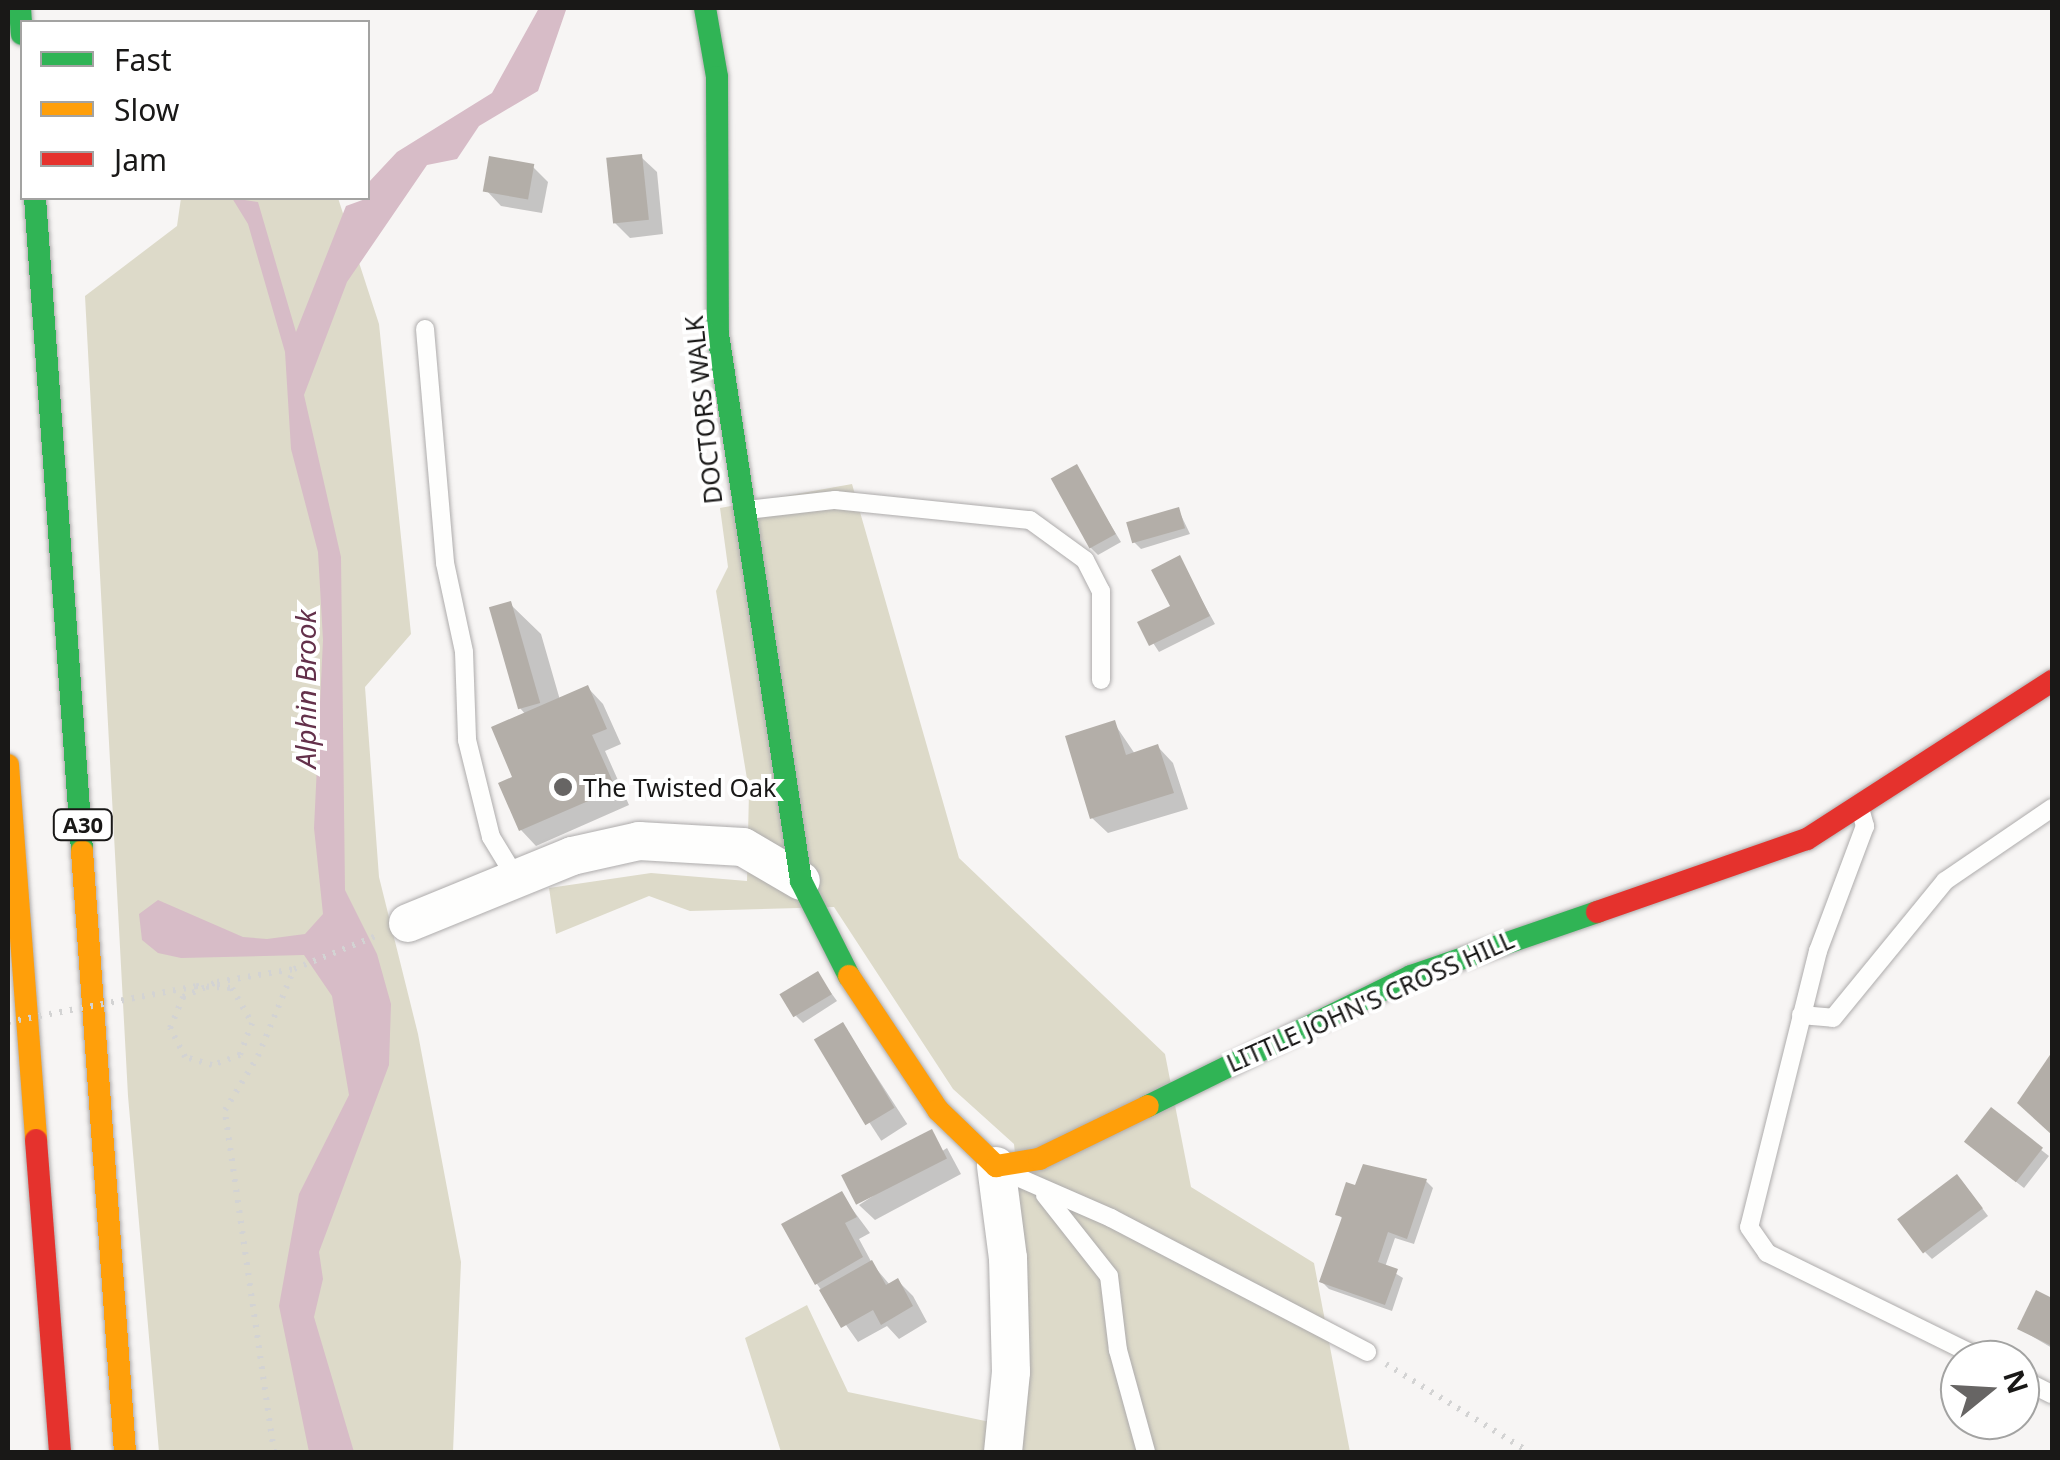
<!DOCTYPE html>
<style>
body{margin:0}
#map{position:relative;width:2060px;height:1460px;overflow:hidden;background:#f7f5f4;font-family:"Noto Sans",sans-serif}
div>[style]{position:absolute}
[style*='--x']{left:calc(var(--x)*1px);top:calc(var(--y)*1px);width:calc(var(--w)*1px);rotate:calc(var(--a)*1deg)}
.green>*{inset:0;background:#dddac9}
.water>*{inset:0;background:#d7bcc7}
.shadow>*{inset:0;background:#0003;transform-origin:0 0}
.building>*{inset:0;background:#b3aea8;transform-origin:0 0}
.path>*{height:6px;margin-top:-3px;transform-origin:0;background:repeating-linear-gradient(90deg,#d3d3d3 0 2.5px,transparent 0 10.5px)}
.roads{filter:drop-shadow(0 0 2px #aeacac) drop-shadow(0 0 2px #aeacac)}
.lane>*{height:18px;margin:-9px;padding:0 9px;transform-origin:9px;border-radius:9px;background:#fefefd}
.street>*{height:38px;margin:-19px;padding:0 19px;transform-origin:19px;border-radius:19px;background:#fefefd}
.fast>*{height:22px;margin:-11px;padding:0 11px;transform-origin:11px;border-radius:11px;background:#30b455}
.slow>*{height:22px;margin:-11px;padding:0 11px;transform-origin:11px;border-radius:11px;background:#ff9f0a}
.jam>*{height:22px;margin:-11px;padding:0 11px;transform-origin:11px;border-radius:11px;background:#e5322d}
.path-bridge>*{height:6px;margin-top:-3px;transform-origin:0;background:repeating-linear-gradient(90deg,#d3d3d3 0 2.5px,transparent 0 10.5px)}
.dots>*{width:28px;height:28px;translate:-50% -50%;box-sizing:border-box;border:5px solid #fff;border-radius:50%}
span{translate:-50% -50%;white-space:nowrap;text-align:center;line-height:1.15;-webkit-text-stroke:8px #fff;paint-order:stroke}
.shield-label span{padding:2px 8px;background:#fff;border:2px solid;border-radius:8px;-webkit-text-stroke-width:0}
.shield-label{font-size:22px;color:#191817;font-weight:700}
.street-label{font-size:25px;color:#191817}
.poi-label{font-size:25px;color:#191817}
.left{translate:0 -50%;text-align:left}
.water-label{font-size:28px;color:#64314b;font-style:italic}
.frame{position:absolute;inset:0;border:10px solid #191817;pointer-events:none}
.legend{position:absolute;left:20px;top:20px;width:350px;height:180px;box-sizing:border-box;background:#fff;border:2px solid #a3a3a2;margin:0;padding:12px 18px;list-style:none;font-size:30px;color:#191817}
.legend li{display:flex;align-items:center;gap:20px;height:50px}
.legend b{width:50px;border:2px solid #a3a3a2}
.north{position:absolute;left:1940px;top:1340px;width:100px;height:100px;box-sizing:border-box;background:#fff;border:2px solid #a3a3a2;border-radius:50%;rotate:72deg;font-size:28px;font-weight:700;line-height:40px;text-align:center;color:#191817}
.north::after{content:'';display:block;margin:auto;width:35px;height:45px;background:#676564;clip-path:polygon(50% 0,100% 100%,50% 72%,0 100%)}
</style>
<div id="map">
<div class="green">
<i style="clip-path:polygon(181px 198px,338px 198px,379px 324px,411px 634px,365px 687px,379px 877px,418px 1034px,461px 1262px,453px 1452px,159px 1452px,128px 1096px,85px 296px,177px 226px)"></i>
<i style="clip-path:polygon(852px 484px,959px 858px,1165px 1054px,1191px 1187px,1314px 1263px,1350px 1452px,781px 1452px,745px 1338px,807px 1305px,848px 1392px,990px 1422px,1025px 1254px,1014px 1144px,953px 1089px,834px 907px,690px 911px,649px 896px,556px 934px,549px 888px,651px 873px,747px 881px,749px 791px,716px 591px,728px 567px,720px 508px)"></i>
</div>
<div class="water">
<i style="clip-path:polygon(539px 8px,581px 8px,566px 10px,538px 91px,479px 126px,457px 159px,427px 165px,347px 282px,304px 395px,341px 557px,345px 890px,377px 954px,391px 1004px,389px 1065px,319px 1252px,323px 1279px,314px 1317px,354px 1452px,309px 1452px,279px 1306px,299px 1194px,349px 1095px,332px 996px,304px 955px,181px 958px,158px 953px,142px 940px,139px 914px,158px 900px,243px 937px,267px 939px,305px 934px,323px 914px,314px 828px,323px 640px,318px 552px,291px 449px,285px 352px,248px 224px,232px 198px,258px 202px,296px 332px,346px 206px,368px 198px,368px 183px,397px 152px,492px 93px)"></i>
</div>
<div class="shadow">
<i style="clip-path:polygon(641px 157px,657px 172px,663px 234px,630px 238px,614px 222px)"></i>
<i style="clip-path:polygon(532px 166px,548px 182px,542px 213px,501px 206px,486px 190px)"></i>
<i style="clip-path:polygon(1076px 468px,1121px 542px,1098px 555px,1091px 548px)"></i>
<i style="clip-path:polygon(1178px 509px,1190px 534px,1141px 549px,1134px 542px)"></i>
<i style="clip-path:polygon(1179px 559px,1215px 624px,1159px 652px,1140px 623px,1173px 607px)"></i>
<i style="clip-path:polygon(510px 604px,541px 634px,560px 700px,588px 688px,603px 704px,621px 744px,605px 751px,629px 805px,536px 846px,521px 830px,515px 779px,526px 715px,520px 708px)"></i>
<i style="clip-path:polygon(1114px 723px,1135px 754px,1158px 747px,1173px 763px,1188px 809px,1108px 833px,1092px 818px)"></i>
<i style="clip-path:polygon(818px 975px,837px 1001px,803px 1023px,796px 1016px)"></i>
<i style="left:843px;top:1025px;width:118px;height:31px;rotate:57deg"></i>
<i style="clip-path:polygon(1991px 1111px,2049px 1156px,2024px 1188px,1974px 1149px)"></i>
<i style="clip-path:polygon(947px 1148px,961px 1174px,875px 1220px,859px 1205px)"></i>
<i style="clip-path:polygon(1426px 1181px,1433px 1188px,1414px 1244px,1395px 1238px,1385px 1267px,1403px 1278px,1392px 1311px,1329px 1289px,1322px 1282px,1344px 1220px,1338px 1214px,1357px 1188px)"></i>
<i style="clip-path:polygon(1964px 1184px,1988px 1216px,1932px 1259px,1925px 1252px)"></i>
<i style="clip-path:polygon(841px 1194px,870px 1233px,859px 1239px,873px 1265px,890px 1285px,898px 1281px,913px 1296px,927px 1322px,899px 1339px,887px 1326px,858px 1342px,817px 1284px)"></i>
<i style="clip-path:polygon(2037px 1293px,2052px 1301px,2052px 1348px,2020px 1329px)"></i>
</div>
<div class="building">
<i style="left:642px;top:154px;width:66px;height:36px;rotate:84deg"></i>
<i style="left:489px;top:156px;width:46px;height:36px;rotate:10deg"></i>
<i style="left:1077px;top:464px;width:80px;height:30px;rotate:61deg"></i>
<i style="left:1179px;top:507px;width:22px;height:55px;rotate:74deg"></i>
<i style="clip-path:polygon(1180px 555px,1210px 616px,1149px 646px,1137px 622px,1170px 606px,1151px 570px)"></i>
<i style="left:511px;top:601px;width:106px;height:23px;rotate:74deg"></i>
<i style="clip-path:polygon(588px 685px,607px 729px,592px 735px,616px 789px,519px 831px,498px 783px,512px 777px,491px 727px)"></i>
<i style="clip-path:polygon(1115px 720px,1126px 755px,1158px 744px,1174px 793px,1090px 819px,1065px 736px)"></i>
<i style="left:818px;top:971px;width:27px;height:45px;rotate:59deg"></i>
<i style="left:843px;top:1022px;width:100px;height:34px;rotate:59deg"></i>
<i style="clip-path:polygon(2052px 1052px,2052px 1135px,2017px 1103px)"></i>
<i style="left:1991px;top:1107px;width:66px;height:44px;rotate:38deg"></i>
<i style="left:932px;top:1129px;width:33px;height:102px;rotate:63deg"></i>
<i style="clip-path:polygon(1363px 1164px,1427px 1179px,1407px 1239px,1388px 1232px,1378px 1262px,1398px 1269px,1385px 1305px,1319px 1282px,1342px 1217px,1335px 1215px,1346px 1182px,1355px 1185px)"></i>
<i style="left:1957px;top:1174px;width:43px;height:75px;rotate:53deg"></i>
<i style="clip-path:polygon(842px 1191px,857px 1217px,845px 1223px,863px 1257px,815px 1285px,781px 1224px)"></i>
<i style="clip-path:polygon(872px 1260px,886px 1285px,898px 1278px,913px 1306px,881px 1325px,873px 1310px,841px 1328px,819px 1290px)"></i>
<i style="clip-path:polygon(2036px 1290px,2052px 1298px,2052px 1346px,2017px 1329px)"></i>
</div>
<div class="path">
<i style="--x:240;--y:1055;--w:30;--a:160"></i>
<i style="--x:212;--y:1065;--w:28;--a:-163"></i>
<i style="--x:185;--y:1057;--w:33;--a:-117"></i>
<i style="--x:170;--y:1028;--w:34;--a:-67"></i>
<i style="--x:183;--y:997;--w:37;--a:-24"></i>
<i style="--x:217;--y:982;--w:78;--a:-9.6"></i>
<i style="--x:294;--y:969;--w:91;--a:-22"></i>
<i style="--x:1386;--y:1364;--w:168;--a:31.6"></i>
<i style="--x:274;--y:1452;--w:345;--a:-98.2"></i>
<i style="--x:225;--y:1110;--w:63;--a:-58.6"></i>
<i style="--x:258;--y:1056;--w:94;--a:-67.5"></i>
</div>
<div class="roads">
<div class="lane">
<i style="--x:425;--y:329;--w:235;--a:85.1"></i>
<i style="--x:445;--y:563;--w:91;--a:77.9"></i>
<i style="--x:464;--y:652;--w:88;--a:88"></i>
<i style="--x:467;--y:740;--w:100;--a:76.1"></i>
<i style="--x:491;--y:837;--w:48;--a:58.6"></i>
<i style="--x:747;--y:510;--w:89;--a:-6.5"></i>
<i style="--x:835;--y:500;--w:196;--a:5.9"></i>
<i style="--x:1030;--y:520;--w:68;--a:36"></i>
<i style="--x:1085;--y:560;--w:35;--a:63"></i>
<i style="--x:1101;--y:591;--w:89;--a:90"></i>
<i style="--x:1861;--y:812;--w:15;--a:74"></i>
<i style="--x:1865;--y:826;--w:134;--a:110.6"></i>
<i style="--x:1818;--y:951;--w:284;--a:104"></i>
<i style="--x:1749;--y:1227;--w:32;--a:55"></i>
<i style="--x:1767;--y:1253;--w:242;--a:26.2"></i>
<i style="--x:1801;--y:1015;--w:32;--a:5"></i>
<i style="--x:1833;--y:1018;--w:177;--a:-50.7"></i>
<i style="--x:1945;--y:881;--w:130;--a:-34.3"></i>
<i style="--x:1015;--y:1176;--w:105;--a:23.6"></i>
<i style="--x:1111;--y:1218;--w:289;--a:27.6"></i>
<i style="--x:1045;--y:1195;--w:103;--a:51.7"></i>
<i style="--x:1109;--y:1276;--w:75;--a:83.1"></i>
<i style="--x:1118;--y:1350;--w:106;--a:74.6"></i>
<i style="--x:2020;--y:1378;--w:36;--a:27"></i>
</div>
<div class="street">
<i style="--x:408;--y:923;--w:177;--a:-22.2"></i>
<i style="--x:572;--y:856;--w:69;--a:-12.6"></i>
<i style="--x:639;--y:841;--w:104;--a:3.3"></i>
<i style="--x:743;--y:847;--w:67;--a:30.4"></i>
<i style="--x:996;--y:1166;--w:93;--a:82.6"></i>
<i style="--x:1008;--y:1258;--w:114;--a:88.5"></i>
<i style="--x:1011;--y:1372;--w:80;--a:95.7"></i>
</div>
<div class="fast">
<i style="--x:20;--y:8;--w:26;--a:86"></i>
<i style="--x:705;--y:8;--w:70;--a:80.1"></i>
<i style="--x:717;--y:77;--w:257;--a:89.8"></i>
<i style="--x:718;--y:334;--w:553;--a:81.37"></i>
<i style="--x:801;--y:881;--w:106;--a:63.2"></i>
<i style="--x:35;--y:198;--w:655;--a:85.88"></i>
<i style="--x:1148;--y:1106;--w:293;--a:-26.3"></i>
<i style="--x:1411;--y:976;--w:197;--a:-19"></i>
</div>
<div class="slow">
<i style="--x:8;--y:765;--w:376;--a:85.7"></i>
<i style="--x:82;--y:851;--w:603;--a:85.91"></i>
<i style="--x:849;--y:976;--w:161;--a:56.4"></i>
<i style="--x:938;--y:1110;--w:81;--a:44"></i>
<i style="--x:996;--y:1166;--w:44;--a:-9.2"></i>
<i style="--x:1039;--y:1159;--w:121;--a:-25.9"></i>
</div>
<div class="jam">
<i style="--x:1597;--y:912;--w:222;--a:-19.2"></i>
<i style="--x:1807;--y:839;--w:292;--a:-32.8"></i>
<i style="--x:36;--y:1140;--w:313;--a:85.6"></i>
</div>
</div>
<div class="path-bridge">
<i style="--x:8;--y:1022;--w:191;--a:-10.8"></i>
<i style="--x:196;--y:986;--w:36;--a:3"></i>
<i style="--x:232;--y:988;--w:40;--a:60.3"></i>
<i style="--x:252;--y:1023;--w:34;--a:111"></i>
</div>
<div class="dots">
<i style="left:563px;top:787px;background:#676564"></i>
</div>
<div class="shield-label">
<span style="left:83px;top:825px">A30</span>
</div>
<div class="street-label">
<span style="left:703px;top:410px;rotate:-96deg">DOCTORS WALK</span>
<span style="left:1370px;top:1001px;rotate:-24deg">LITTLE JOHN'S CROSS HILL</span>
</div>
<div class="poi-label">
<span class="left" style="left:583px;top:787px">The Twisted Oak</span>
</div>
<div class="water-label">
<span style="left:305px;top:689px;rotate:-90deg">Alphin Brook</span>
</div>
<div class="frame"></div>
<ul class="legend">
<li><b style="height:12px;background:#30b455"></b>Fast</li>
<li><b style="height:12px;background:#ff9f0a"></b>Slow</li>
<li><b style="height:12px;background:#e5322d"></b>Jam</li>
</ul>
<div class="north">N</div>
</div>
